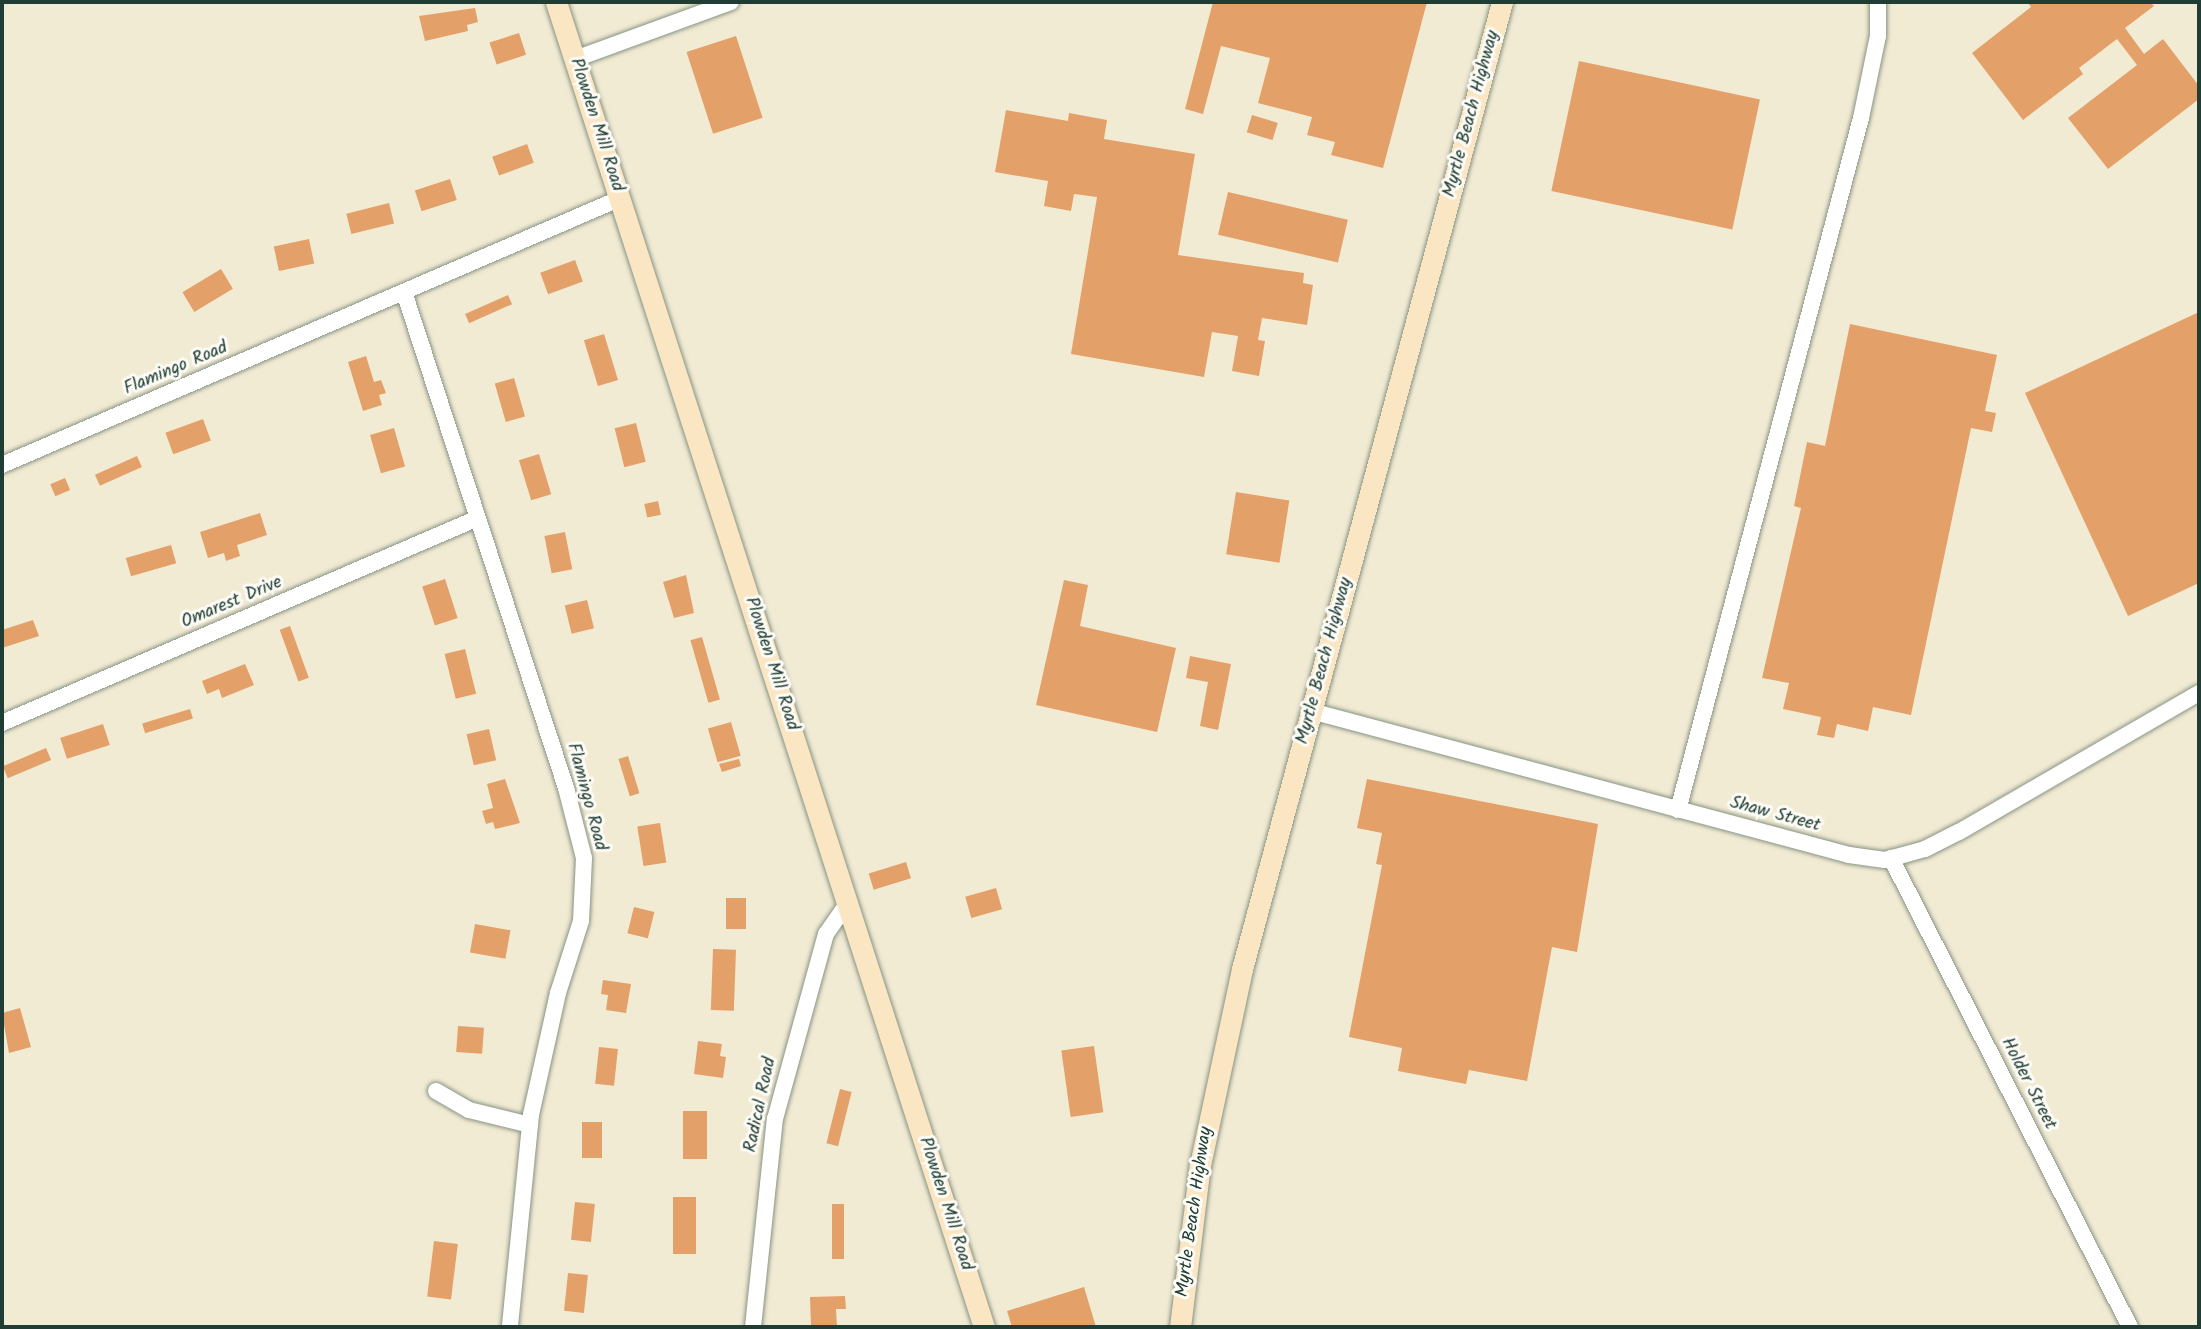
<!DOCTYPE html>
<style>
body{margin:0}
#map{position:relative;width:2201px;height:1329px;overflow:hidden;background:#f2ebd4;font-family:Kalam,sans-serif}
div>[style]{position:absolute}
[style*='--x']{left:calc(var(--x)*1px);top:calc(var(--y)*1px);width:calc(var(--w)*1px);rotate:calc(var(--a)*1deg)}
.building>*{inset:0;background:#e3a068;transform-origin:0 0}
.roads{filter:drop-shadow(0 0 2px #889484) drop-shadow(0 0 2px #889484)}
.street>*{height:16px;margin:-8px;padding:0 8px;transform-origin:8px;border-radius:8px;background:#fff}
.secondary>*{height:21px;margin:-10.5px;padding:0 10.5px;transform-origin:10.5px;border-radius:10.5px;background:#fbe6c4}
span{translate:-50% -50%;white-space:nowrap;text-align:center;line-height:1.15;-webkit-text-stroke:6px #fdfcf7;paint-order:stroke}
.street-label{font-size:18px;color:#1f3d34}
.frame{position:absolute;inset:0;border:4px solid #1f3d34;pointer-events:none}
</style>
<div id="map">
<div class="building">
<i style="clip-path:polygon(1213px 2px,1427px 2px,1383px 168px,1331px 155px,1335px 142px,1307px 135px,1312px 117px,1258px 103px,1270px 58px,1221px 46px,1203px 114px,1185px 109px)"></i>
<i style="clip-path:polygon(2027px 2px,2150px 2px,2154px 6px,2125px 28px,2144px 54px,2163px 39px,2199px 86px,2199px 99px,2108px 169px,2068px 118px,2137px 65px,2117px 39px,2079px 68px,2083px 74px,2023px 120px,1972px 53px,2031px 7px)"></i>
<i style="clip-path:polygon(475px 8px,478px 22px,467px 25px,468px 31px,425px 41px,419px 16px)"></i>
<i style="left:519px;top:33px;width:23px;height:31px;rotate:72deg"></i>
<i style="left:736px;top:36px;width:86px;height:52px;rotate:72deg"></i>
<i style="left:1579px;top:61px;width:185px;height:133px;rotate:12deg"></i>
<i style="clip-path:polygon(1006px 110px,1068px 121px,1069px 113px,1107px 120px,1104px 139px,1195px 154px,1178px 255px,1304px 273px,1303px 283px,1313px 285px,1307px 325px,1262px 318px,1258px 340px,1265px 341px,1259px 376px,1232px 371px,1238px 336px,1212px 332px,1204px 377px,1071px 354px,1097px 197px,1074px 194px,1071px 211px,1044px 206px,1048px 181px,995px 172px)"></i>
<i style="left:1252px;top:115px;width:27px;height:18px;rotate:17deg"></i>
<i style="left:527px;top:144px;width:20px;height:37px;rotate:70deg"></i>
<i style="left:450px;top:179px;width:22px;height:37px;rotate:72deg"></i>
<i style="left:1228px;top:192px;width:123px;height:44px;rotate:13deg"></i>
<i style="left:389px;top:203px;width:21px;height:44px;rotate:76deg"></i>
<i style="left:309px;top:239px;width:25px;height:36px;rotate:78deg"></i>
<i style="left:575px;top:260px;width:23px;height:37px;rotate:70deg"></i>
<i style="left:221px;top:269px;width:23px;height:45px;rotate:59deg"></i>
<i style="left:508px;top:295px;width:10px;height:47px;rotate:66deg"></i>
<i style="clip-path:polygon(2199px 312px,2199px 583px,2128px 616px,2025px 393px)"></i>
<i style="clip-path:polygon(1850px 324px,1997px 355px,1985px 411px,1996px 413px,1992px 432px,1971px 428px,1911px 715px,1873px 707px,1868px 731px,1837px 724px,1834px 738px,1817px 735px,1821px 717px,1783px 709px,1789px 683px,1762px 678px,1801px 508px,1794px 506px,1807px 442px,1825px 446px)"></i>
<i style="left:604px;top:334px;width:48px;height:21px;rotate:73deg"></i>
<i style="clip-path:polygon(366px 356px,374px 382px,381px 380px,386px 393px,379px 395px,382px 405px,363px 411px,348px 362px)"></i>
<i style="left:514px;top:378px;width:40px;height:20px;rotate:74deg"></i>
<i style="left:203px;top:419px;width:23px;height:40px;rotate:70deg"></i>
<i style="left:636px;top:423px;width:40px;height:22px;rotate:76deg"></i>
<i style="left:394px;top:428px;width:40px;height:25px;rotate:74deg"></i>
<i style="left:539px;top:454px;width:42px;height:21px;rotate:73deg"></i>
<i style="left:137px;top:456px;width:12px;height:46px;rotate:66deg"></i>
<i style="left:65px;top:478px;width:13px;height:16px;rotate:67deg"></i>
<i style="left:1236px;top:492px;width:54px;height:63px;rotate:9deg"></i>
<i style="left:658px;top:501px;width:14px;height:14px;rotate:78deg"></i>
<i style="clip-path:polygon(260px 513px,267px 535px,237px 545px,240px 556px,226px 561px,224px 553px,208px 558px,200px 532px)"></i>
<i style="left:565px;top:532px;width:38px;height:21px;rotate:79deg"></i>
<i style="left:171px;top:545px;width:19px;height:47px;rotate:74deg"></i>
<i style="clip-path:polygon(686px 575px,694px 613px,674px 618px,663px 582px)"></i>
<i style="left:445px;top:579px;width:41px;height:24px;rotate:72deg"></i>
<i style="clip-path:polygon(1064px 580px,1088px 585px,1080px 626px,1176px 648px,1157px 732px,1036px 705px)"></i>
<i style="left:587px;top:600px;width:29px;height:23px;rotate:76deg"></i>
<i style="clip-path:polygon(33px 620px,39px 636px,2px 648px,2px 630px)"></i>
<i style="left:290px;top:626px;width:55px;height:11px;rotate:70deg"></i>
<i style="left:702px;top:637px;width:65px;height:12px;rotate:74deg"></i>
<i style="left:465px;top:649px;width:46px;height:21px;rotate:76deg"></i>
<i style="clip-path:polygon(1190px 656px,1231px 664px,1218px 730px,1200px 726px,1208px 682px,1186px 678px)"></i>
<i style="clip-path:polygon(245px 664px,254px 685px,222px 698px,219px 689px,207px 694px,202px 681px)"></i>
<i style="left:190px;top:709px;width:10px;height:50px;rotate:73deg"></i>
<i style="left:731px;top:722px;width:35px;height:24px;rotate:74deg"></i>
<i style="left:103px;top:724px;width:22px;height:45px;rotate:72deg"></i>
<i style="left:489px;top:729px;width:32px;height:23px;rotate:77deg"></i>
<i style="left:46px;top:748px;width:13px;height:47px;rotate:67deg"></i>
<i style="left:628px;top:756px;width:39px;height:10px;rotate:73deg"></i>
<i style="clip-path:polygon(739px 759px,741px 766px,722px 772px,719px 764px)"></i>
<i style="clip-path:polygon(505px 779px,520px 823px,495px 829px,493px 822px,486px 824px,482px 811px,493px 808px,487px 784px)"></i>
<i style="clip-path:polygon(1367px 779px,1598px 824px,1577px 952px,1552px 947px,1527px 1081px,1469px 1070px,1466px 1084px,1398px 1071px,1402px 1048px,1349px 1037px,1382px 865px,1376px 864px,1382px 833px,1357px 828px)"></i>
<i style="left:660px;top:823px;width:40px;height:23px;rotate:81deg"></i>
<i style="left:906px;top:862px;width:17px;height:39px;rotate:73deg"></i>
<i style="left:996px;top:888px;width:22px;height:32px;rotate:74deg"></i>
<i style="left:726px;top:898px;width:20px;height:31px"></i>
<i style="left:634px;top:907px;width:21px;height:27px;rotate:14deg"></i>
<i style="left:475px;top:924px;width:36px;height:29px;rotate:10deg"></i>
<i style="left:713px;top:949px;width:23px;height:61px;rotate:2deg"></i>
<i style="clip-path:polygon(603px 980px,631px 984px,626px 1013px,606px 1010px,608px 995px,601px 994px)"></i>
<i style="clip-path:polygon(20px 1008px,31px 1047px,9px 1053px,2px 1013px)"></i>
<i style="left:458px;top:1026px;width:26px;height:26px;rotate:4deg"></i>
<i style="clip-path:polygon(698px 1041px,722px 1044px,720px 1056px,726px 1057px,723px 1078px,694px 1074px)"></i>
<i style="left:1094px;top:1046px;width:67px;height:33px;rotate:82deg"></i>
<i style="left:599px;top:1047px;width:19px;height:37px;rotate:6deg"></i>
<i style="left:840px;top:1089px;width:12px;height:56px;rotate:14deg"></i>
<i style="left:683px;top:1111px;width:24px;height:48px"></i>
<i style="left:582px;top:1122px;width:20px;height:36px"></i>
<i style="left:673px;top:1197px;width:23px;height:57px"></i>
<i style="left:575px;top:1202px;width:20px;height:38px;rotate:6deg"></i>
<i style="left:832px;top:1204px;width:12px;height:55px"></i>
<i style="left:434px;top:1241px;width:24px;height:56px;rotate:7deg"></i>
<i style="left:568px;top:1273px;width:20px;height:38px;rotate:6deg"></i>
<i style="clip-path:polygon(1084px 1287px,1096px 1327px,1012px 1327px,1007px 1311px)"></i>
<i style="clip-path:polygon(845px 1296px,846px 1309px,836px 1309px,837px 1327px,811px 1327px,810px 1297px)"></i>
</div>
<div class="roads">
<div class="street">
<i style="--x:575;--y:59;--w:166;--a:-20.1"></i>
<i style="--x:404;--y:292;--w:522;--a:71.91"></i>
<i style="--x:566;--y:788;--w:72;--a:75.6"></i>
<i style="--x:584;--y:858;--w:63;--a:92.7"></i>
<i style="--x:581;--y:921;--w:76;--a:107.7"></i>
<i style="--x:558;--y:993;--w:125;--a:102.5"></i>
<i style="--x:531;--y:1115;--w:213;--a:95.7"></i>
<i style="--x:2;--y:465;--w:674;--a:-23.33"></i>
<i style="--x:1311;--y:711;--w:557;--a:14.98"></i>
<i style="--x:1849;--y:855;--w:36;--a:8"></i>
<i style="--x:1885;--y:860;--w:41;--a:-15.4"></i>
<i style="--x:1925;--y:849;--w:38;--a:-27"></i>
<i style="--x:1959;--y:832;--w:277;--a:-30.1"></i>
<i style="--x:2;--y:723;--w:518;--a:-23.3"></i>
<i style="--x:1678;--y:810;--w:716;--a:-75.19"></i>
<i style="--x:1861;--y:118;--w:84;--a:-78.3"></i>
<i style="--x:1878;--y:36;--w:34;--a:-90"></i>
<i style="--x:1891;--y:858;--w:526;--a:63"></i>
<i style="--x:436;--y:1091;--w:38;--a:30"></i>
<i style="--x:469;--y:1110;--w:63;--a:13.8"></i>
<i style="--x:753;--y:1327;--w:209;--a:-84"></i>
<i style="--x:775;--y:1119;--w:192;--a:-74.6"></i>
<i style="--x:826;--y:934;--w:38;--a:-55"></i>
</div>
<div class="secondary">
<i style="--x:556;--y:2;--w:1392;--a:72.1"></i>
<i style="--x:1180;--y:1327;--w:163;--a:-83"></i>
<i style="--x:1200;--y:1165;--w:200;--a:-77.9"></i>
<i style="--x:1242;--y:969;--w:1001;--a:-74.95"></i>
</div>
</div>
<div class="street-label">
<span style="left:1472px;top:114px;rotate:-75deg">Myrtle Beach Highway</span>
<span style="left:596px;top:125px;rotate:72deg">Plowden Mill Road</span>
<span style="left:176px;top:369px;rotate:-23deg">Flamingo Road</span>
<span style="left:232px;top:603px;rotate:-23deg">Omarest Drive</span>
<span style="left:1325px;top:661px;rotate:-75deg">Myrtle Beach Highway</span>
<span style="left:771px;top:664px;rotate:72deg">Plowden Mill Road</span>
<span style="left:586px;top:797px;rotate:75deg">Flamingo Road</span>
<span style="left:1775px;top:815px;rotate:15deg">Shaw Street</span>
<span style="left:2028px;top:1084px;rotate:63deg">Holder Street</span>
<span style="left:761px;top:1105px;rotate:-78deg">Radical Road</span>
<span style="left:945px;top:1204px;rotate:72deg">Plowden Mill Road</span>
<span style="left:1195px;top:1212px;rotate:-82deg">Myrtle Beach Highway</span>
</div>
<div class="frame"></div>
</div>
